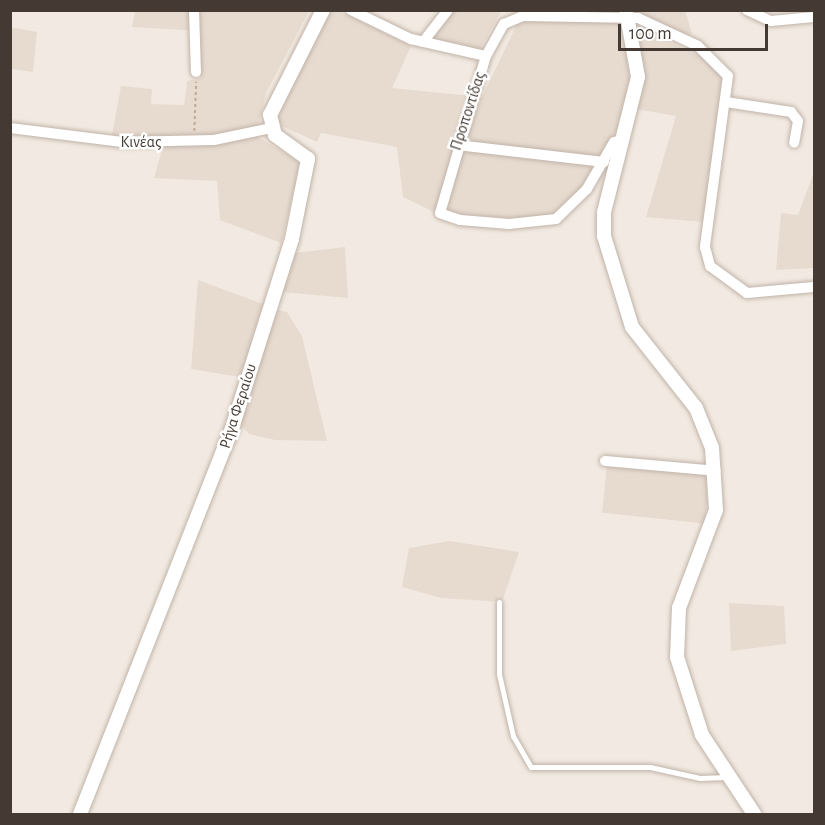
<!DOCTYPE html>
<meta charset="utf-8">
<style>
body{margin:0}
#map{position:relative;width:825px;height:825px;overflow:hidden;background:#f2eae2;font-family:"Alegreya Sans",sans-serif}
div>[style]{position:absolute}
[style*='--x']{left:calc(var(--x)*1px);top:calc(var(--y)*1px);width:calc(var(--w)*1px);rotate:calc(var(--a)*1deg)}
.residential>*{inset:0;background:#e7dbd0;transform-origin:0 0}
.path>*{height:1.5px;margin-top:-0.75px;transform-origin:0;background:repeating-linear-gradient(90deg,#c1a995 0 3px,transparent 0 6px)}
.roads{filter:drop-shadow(0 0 2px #c1b3a8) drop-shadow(0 0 2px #c1b3a8)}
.service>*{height:5px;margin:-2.5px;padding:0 2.5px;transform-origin:2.5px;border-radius:2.5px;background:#fff}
.minor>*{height:10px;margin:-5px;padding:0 5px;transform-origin:5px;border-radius:5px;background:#fff}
.tertiary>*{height:14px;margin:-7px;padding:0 7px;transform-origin:7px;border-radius:7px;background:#fff}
span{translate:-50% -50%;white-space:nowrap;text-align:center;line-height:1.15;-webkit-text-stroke:5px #fff;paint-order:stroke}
.street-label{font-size:16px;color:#443a33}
.frame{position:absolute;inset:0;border:12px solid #443a33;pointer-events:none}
.scale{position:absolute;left:618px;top:24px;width:150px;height:27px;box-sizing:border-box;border:3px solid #443a33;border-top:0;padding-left:8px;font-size:18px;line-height:21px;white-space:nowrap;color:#443a33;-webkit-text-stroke:4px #fff;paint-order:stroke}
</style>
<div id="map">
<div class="residential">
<i style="clip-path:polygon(135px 11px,309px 11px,266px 93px,256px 136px,301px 163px,281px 243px,220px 220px,217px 181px,154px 178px,166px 136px,112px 135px,121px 86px,152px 89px,151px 104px,184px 105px,187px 81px,200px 78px,200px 31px,132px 27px)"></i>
<i style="clip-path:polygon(339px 11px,411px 46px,392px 88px,482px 97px,519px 20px,625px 21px,632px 77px,617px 129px,576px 195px,555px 215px,517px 220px,432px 211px,403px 197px,397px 147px,321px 133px,317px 142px,275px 123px,327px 12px)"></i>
<i style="clip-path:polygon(451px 11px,501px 11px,479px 51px,430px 39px)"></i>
<i style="clip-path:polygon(630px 11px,685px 11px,692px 33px,687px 38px)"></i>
<i style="clip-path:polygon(10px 27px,37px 32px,33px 72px,11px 69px)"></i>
<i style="clip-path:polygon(637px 27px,708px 60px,725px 81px,703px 222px,646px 217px,676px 116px,636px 109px,643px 81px)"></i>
<i style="clip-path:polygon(814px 172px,814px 268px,776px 270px,781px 213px,798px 215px)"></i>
<i style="clip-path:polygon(345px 247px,348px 298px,282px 292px,294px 253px)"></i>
<i style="clip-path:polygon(198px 280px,263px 304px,240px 377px,191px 369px)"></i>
<i style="clip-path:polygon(274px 309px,287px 312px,302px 336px,327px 441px,275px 440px,249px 434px,238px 422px)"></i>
<i style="left:607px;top:465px;width:103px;height:48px;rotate:6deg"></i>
<i style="clip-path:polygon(450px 541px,519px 552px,502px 602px,441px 598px,402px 587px,409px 548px)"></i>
<i style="clip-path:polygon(729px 603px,784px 606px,786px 644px,731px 651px)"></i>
</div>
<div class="path">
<i style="--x:194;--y:131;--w:49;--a:-87.7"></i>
</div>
<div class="roads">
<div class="service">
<i style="--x:499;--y:602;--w:72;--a:90"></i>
<i style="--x:499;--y:674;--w:64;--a:77.3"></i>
<i style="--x:513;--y:736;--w:36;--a:60"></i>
<i style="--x:531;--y:767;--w:119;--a:0"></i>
<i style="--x:650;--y:767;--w:51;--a:12.4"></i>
<i style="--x:700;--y:778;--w:27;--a:-2"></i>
</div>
<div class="minor">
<i style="--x:194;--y:10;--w:62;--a:88.2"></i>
<i style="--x:351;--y:10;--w:67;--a:25.8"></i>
<i style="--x:411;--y:39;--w:77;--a:12.8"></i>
<i style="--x:747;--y:10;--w:26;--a:25"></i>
<i style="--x:771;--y:21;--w:43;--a:-5.3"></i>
<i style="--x:423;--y:42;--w:41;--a:-52"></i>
<i style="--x:726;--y:102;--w:66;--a:8.7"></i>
<i style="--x:791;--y:112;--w:11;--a:52"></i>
<i style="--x:798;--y:121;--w:22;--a:100"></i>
<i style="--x:10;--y:128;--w:113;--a:7.1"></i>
<i style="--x:122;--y:142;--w:92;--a:-1.2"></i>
<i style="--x:214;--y:140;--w:58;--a:-11.9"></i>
<i style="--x:624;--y:139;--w:10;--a:163"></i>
<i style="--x:614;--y:142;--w:54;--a:119.9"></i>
<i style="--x:587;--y:189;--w:43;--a:135.9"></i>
<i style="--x:556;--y:219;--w:47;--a:173.9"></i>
<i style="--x:509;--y:224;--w:49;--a:-175.3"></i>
<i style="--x:460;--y:220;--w:21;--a:-161"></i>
<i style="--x:440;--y:213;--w:164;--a:-73.7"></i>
<i style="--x:486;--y:56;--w:37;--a:-61"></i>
<i style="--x:504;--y:24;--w:21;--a:-23"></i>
<i style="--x:523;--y:16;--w:115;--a:1"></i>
<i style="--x:638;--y:18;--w:66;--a:25"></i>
<i style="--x:698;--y:46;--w:42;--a:45"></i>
<i style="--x:728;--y:76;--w:173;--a:97.7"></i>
<i style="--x:705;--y:247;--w:20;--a:75"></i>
<i style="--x:710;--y:266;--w:46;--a:36.1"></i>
<i style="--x:747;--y:293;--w:67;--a:-5.1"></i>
<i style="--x:457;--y:145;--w:148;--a:6.6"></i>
<i style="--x:605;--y:461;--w:111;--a:5.1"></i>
</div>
<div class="tertiary">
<i style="--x:626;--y:10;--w:68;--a:79.8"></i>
<i style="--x:638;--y:77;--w:139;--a:104.1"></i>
<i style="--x:604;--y:212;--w:24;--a:90"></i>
<i style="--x:604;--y:236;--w:95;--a:72.9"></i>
<i style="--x:632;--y:327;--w:103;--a:51.7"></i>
<i style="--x:696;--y:408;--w:43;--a:68.2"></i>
<i style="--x:712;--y:448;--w:62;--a:86.3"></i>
<i style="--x:716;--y:510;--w:105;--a:110.7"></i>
<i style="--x:679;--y:608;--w:49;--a:92.3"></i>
<i style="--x:677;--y:657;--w:82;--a:72.2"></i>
<i style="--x:702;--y:735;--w:95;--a:56.6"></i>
<i style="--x:80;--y:814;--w:418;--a:-68.5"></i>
<i style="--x:233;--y:425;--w:195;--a:-72.4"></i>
<i style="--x:292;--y:239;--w:82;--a:-78.7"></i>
<i style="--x:308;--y:159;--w:41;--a:-144"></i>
<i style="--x:275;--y:135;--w:21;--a:-104"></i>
<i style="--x:270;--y:115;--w:118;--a:-63.2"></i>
</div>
</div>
<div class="street-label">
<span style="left:468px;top:111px;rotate:-72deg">Προποντίδας</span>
<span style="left:141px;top:142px">Κινέας</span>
<span style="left:238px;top:406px;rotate:-72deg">Ρήγα Φεραίου</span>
</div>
<div class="frame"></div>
<div class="scale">100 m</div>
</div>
